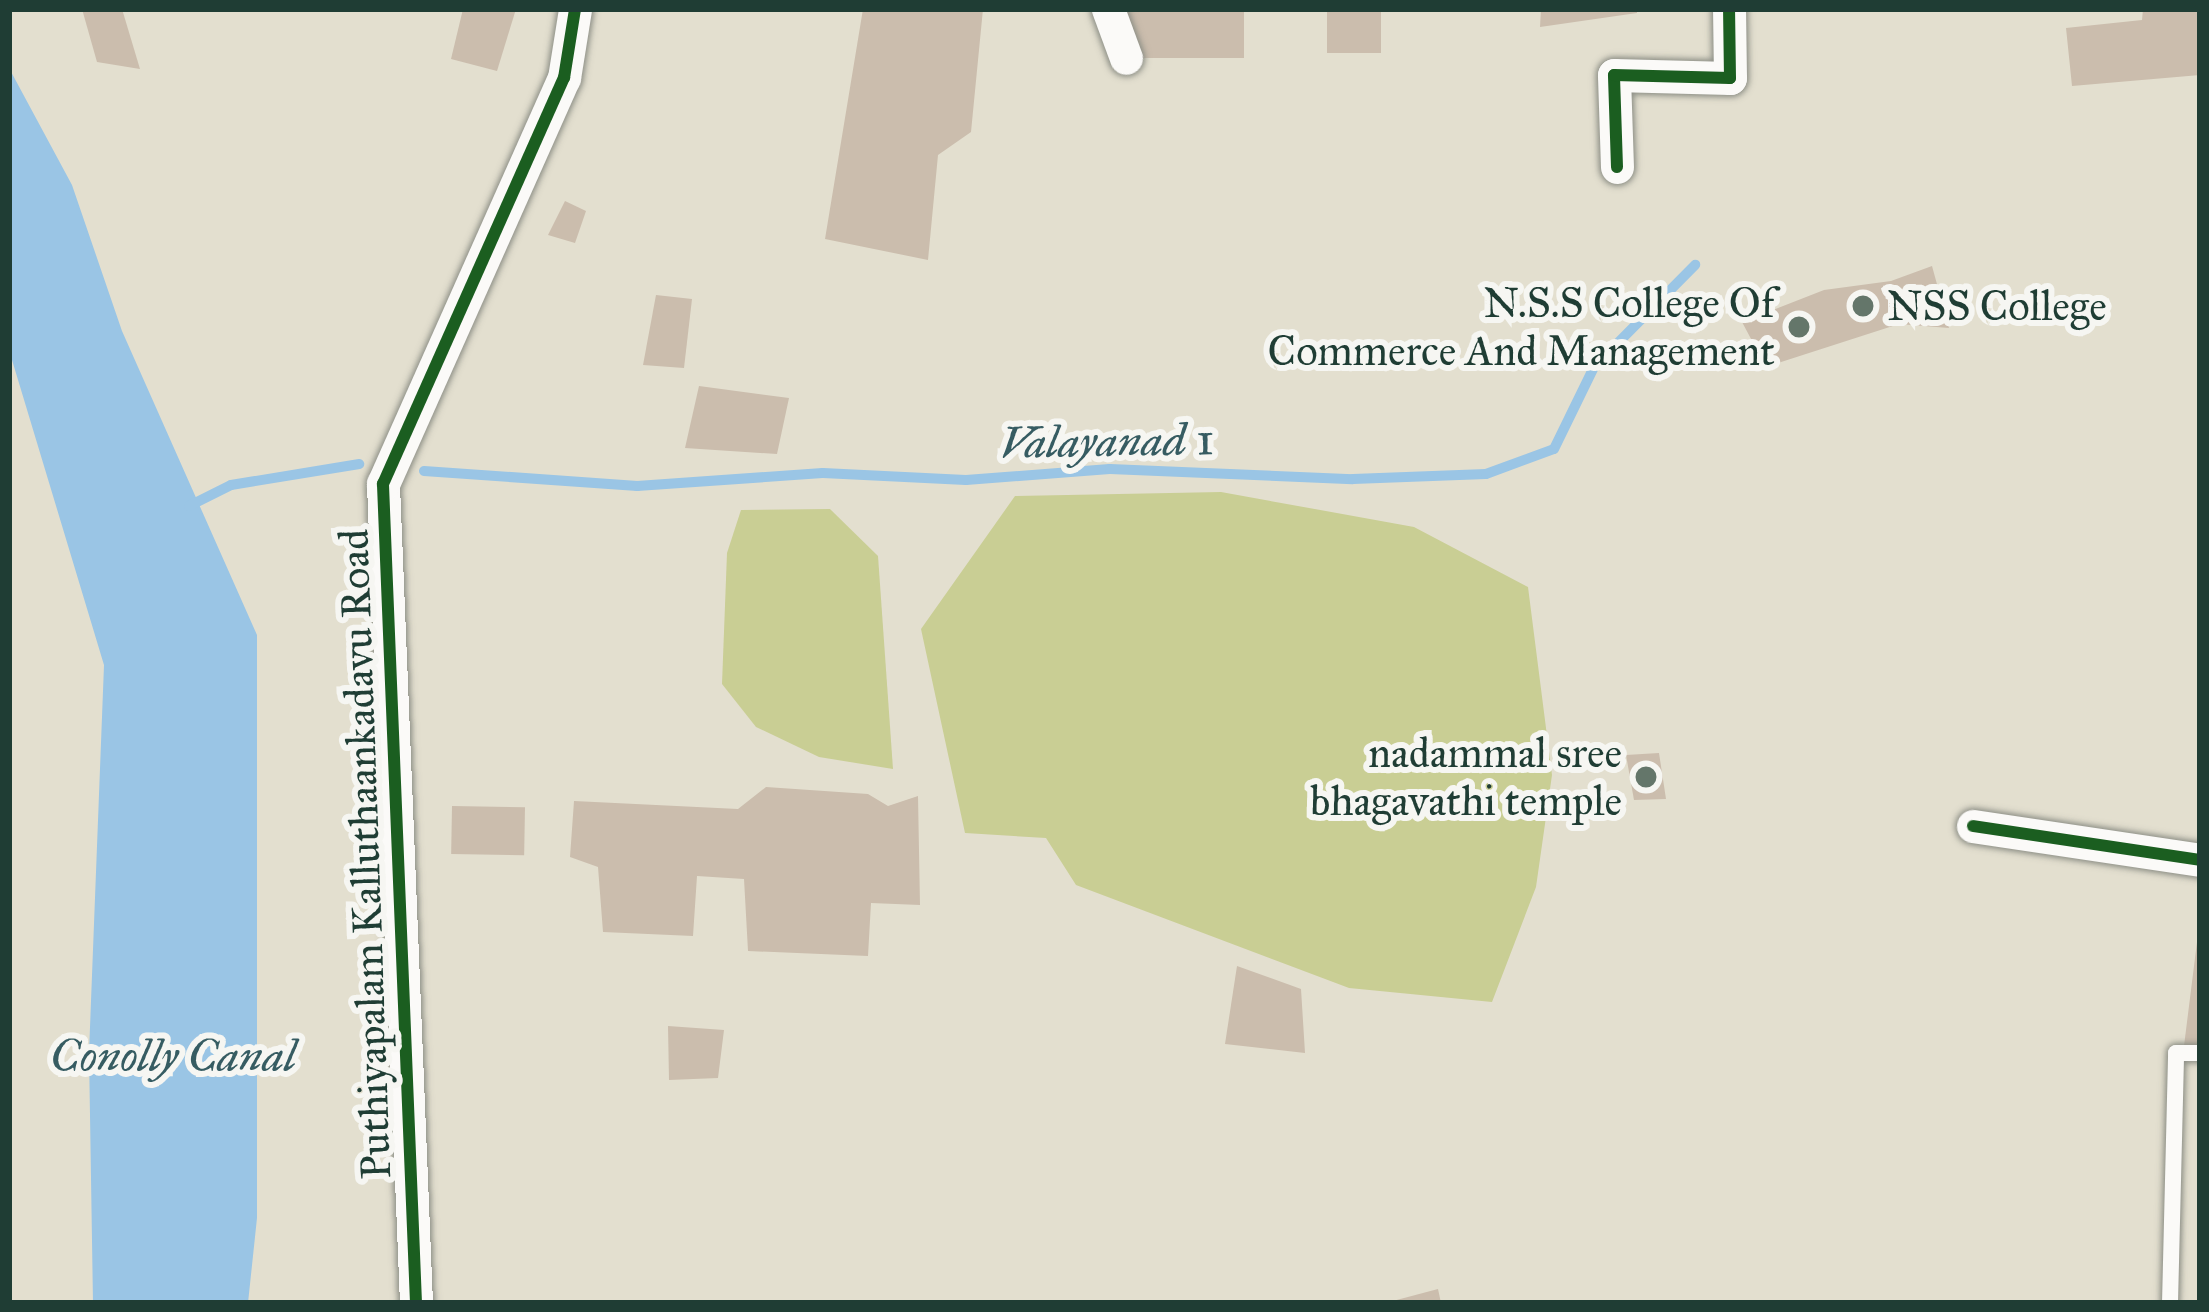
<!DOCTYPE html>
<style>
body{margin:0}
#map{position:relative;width:2209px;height:1312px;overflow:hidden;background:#e3dfcf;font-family:"IM FELL Great Primer",serif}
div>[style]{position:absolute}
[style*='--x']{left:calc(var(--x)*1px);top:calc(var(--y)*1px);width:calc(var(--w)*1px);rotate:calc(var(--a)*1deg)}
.green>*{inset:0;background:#c9ce94}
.water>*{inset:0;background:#9ac5e5}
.stream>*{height:10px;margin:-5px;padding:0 5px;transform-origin:5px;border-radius:5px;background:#9ac5e5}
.building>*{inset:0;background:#cbbdad;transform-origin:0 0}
.roads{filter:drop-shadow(0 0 3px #8d8f86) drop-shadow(0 0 3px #8d8f86)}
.service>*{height:16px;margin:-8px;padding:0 8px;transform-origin:8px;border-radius:8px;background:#fbfaf8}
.minor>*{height:33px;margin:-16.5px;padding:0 16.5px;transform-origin:16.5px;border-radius:16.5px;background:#fbfaf8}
.cycleway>*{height:12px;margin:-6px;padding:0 6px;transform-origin:6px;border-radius:6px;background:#1b5e20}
.dots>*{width:33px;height:33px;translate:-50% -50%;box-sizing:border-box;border:6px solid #f6f6f2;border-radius:50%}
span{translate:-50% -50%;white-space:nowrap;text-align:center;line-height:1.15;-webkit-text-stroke:12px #f6f6f2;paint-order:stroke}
.poi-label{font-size:42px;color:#1f3d34}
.right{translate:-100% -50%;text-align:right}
.left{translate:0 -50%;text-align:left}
.street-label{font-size:42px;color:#1f3d34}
.water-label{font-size:45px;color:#365c62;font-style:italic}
.frame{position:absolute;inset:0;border:12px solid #1f3d34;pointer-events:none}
</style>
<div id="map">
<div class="green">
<i style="clip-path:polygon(1221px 492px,1414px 527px,1528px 587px,1552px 775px,1536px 887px,1492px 1002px,1349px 988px,1076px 885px,1046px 838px,965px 833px,921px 629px,1015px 496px)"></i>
<i style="clip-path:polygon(830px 509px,878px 556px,893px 769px,819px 757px,756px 727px,722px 684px,727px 553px,741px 510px)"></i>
</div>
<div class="water">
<i style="clip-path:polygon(9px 68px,72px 185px,122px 331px,257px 635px,257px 1218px,248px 1303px,93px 1303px,89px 1053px,104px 665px,9px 350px)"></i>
</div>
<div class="stream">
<i style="--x:424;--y:471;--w:214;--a:4"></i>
<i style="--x:637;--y:486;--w:186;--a:-4"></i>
<i style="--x:823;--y:473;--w:143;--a:2.8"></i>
<i style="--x:966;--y:480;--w:144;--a:-4.4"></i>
<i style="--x:1110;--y:469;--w:243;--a:2.4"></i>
<i style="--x:1353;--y:479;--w:133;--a:-2.2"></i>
<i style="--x:1486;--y:474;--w:72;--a:-20.2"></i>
<i style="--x:1554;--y:449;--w:91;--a:-64"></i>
<i style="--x:1594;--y:367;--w:144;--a:-45.3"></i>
<i style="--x:189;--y:506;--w:47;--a:-26.6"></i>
<i style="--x:231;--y:485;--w:130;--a:-9.3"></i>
</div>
<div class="building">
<i style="clip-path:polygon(82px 9px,122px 9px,140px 69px,97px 62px)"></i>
<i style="clip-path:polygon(463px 9px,516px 9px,497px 71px,451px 59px)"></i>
<i style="clip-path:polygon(863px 9px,983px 9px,971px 132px,938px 155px,928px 260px,825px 239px)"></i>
<i style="left:1124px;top:9px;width:120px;height:49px"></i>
<i style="left:1327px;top:9px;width:54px;height:44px"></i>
<i style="clip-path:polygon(1541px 9px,1637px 9px,1637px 13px,1540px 27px)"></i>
<i style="clip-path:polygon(2143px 9px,2200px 9px,2200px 75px,2072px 86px,2066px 28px,2142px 20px)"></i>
<i style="clip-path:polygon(565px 201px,586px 211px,575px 243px,548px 235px)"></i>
<i style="clip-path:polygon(1932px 266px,1949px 328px,1899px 324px,1766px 367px,1742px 322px,1824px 290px,1891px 281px)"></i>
<i style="clip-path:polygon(656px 295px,692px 299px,684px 368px,643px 365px)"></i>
<i style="clip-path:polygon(699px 386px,789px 398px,777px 454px,685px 448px)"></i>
<i style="clip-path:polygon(1659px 753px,1666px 799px,1634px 800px,1626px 755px)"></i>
<i style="clip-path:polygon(766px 787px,868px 794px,888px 806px,918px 796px,920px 905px,871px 903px,868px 956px,748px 951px,744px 879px,697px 876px,693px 936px,603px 932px,598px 867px,570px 857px,574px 801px,738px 809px)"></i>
<i style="left:452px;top:806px;width:73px;height:48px;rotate:1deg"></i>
<i style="clip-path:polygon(2197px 942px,2200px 942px,2200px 1056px,2183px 1054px)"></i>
<i style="clip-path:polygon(1237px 966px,1301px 989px,1305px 1053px,1225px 1044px)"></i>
<i style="clip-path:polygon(668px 1026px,724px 1030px,718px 1078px,669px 1080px)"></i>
<i style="clip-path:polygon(1438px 1289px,1441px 1303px,1389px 1303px,1389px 1302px)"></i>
</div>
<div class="roads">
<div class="service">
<i style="--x:2170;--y:1303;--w:250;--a:-88.6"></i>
<i style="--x:2176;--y:1053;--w:24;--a:0"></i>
</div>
<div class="minor">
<i style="--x:1108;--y:9;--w:52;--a:69.8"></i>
<i style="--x:1617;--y:167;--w:92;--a:-91.9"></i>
<i style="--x:1614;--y:75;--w:116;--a:1.5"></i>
<i style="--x:1730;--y:78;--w:69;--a:-90.8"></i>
<i style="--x:1973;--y:826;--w:230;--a:8.5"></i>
<i style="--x:416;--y:1303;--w:820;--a:-92.31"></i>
<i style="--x:383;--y:484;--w:445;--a:-66"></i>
<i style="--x:564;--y:78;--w:70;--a:-80.9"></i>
</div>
</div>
<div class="cycleway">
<i style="--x:1617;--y:167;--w:92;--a:-91.9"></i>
<i style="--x:1614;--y:75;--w:116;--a:1.5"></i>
<i style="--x:1730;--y:78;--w:69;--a:-90.8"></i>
<i style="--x:1973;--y:826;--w:230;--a:8.5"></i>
<i style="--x:416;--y:1303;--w:820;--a:-92.31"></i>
<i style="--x:383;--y:484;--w:445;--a:-66"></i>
<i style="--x:564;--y:78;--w:70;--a:-80.9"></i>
</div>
<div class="dots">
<i style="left:1863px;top:306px;background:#64766a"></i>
<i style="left:1799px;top:327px;background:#64766a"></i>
<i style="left:1646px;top:777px;background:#64766a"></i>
</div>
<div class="poi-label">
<span class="right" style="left:1775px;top:327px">N.S.S College Of<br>Commerce And Management</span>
<span class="left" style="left:1887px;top:306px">NSS College</span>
<span class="right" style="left:1622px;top:777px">nadammal sree<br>bhagavathi temple</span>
</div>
<div class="street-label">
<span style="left:365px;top:854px;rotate:-92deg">Puthiyapalam Kalluthaankadavu Road</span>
</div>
<div class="water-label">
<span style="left:1107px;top:441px;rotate:-1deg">Valayanad 1</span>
<span style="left:173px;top:1056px">Conolly Canal</span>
</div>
<div class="frame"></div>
</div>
